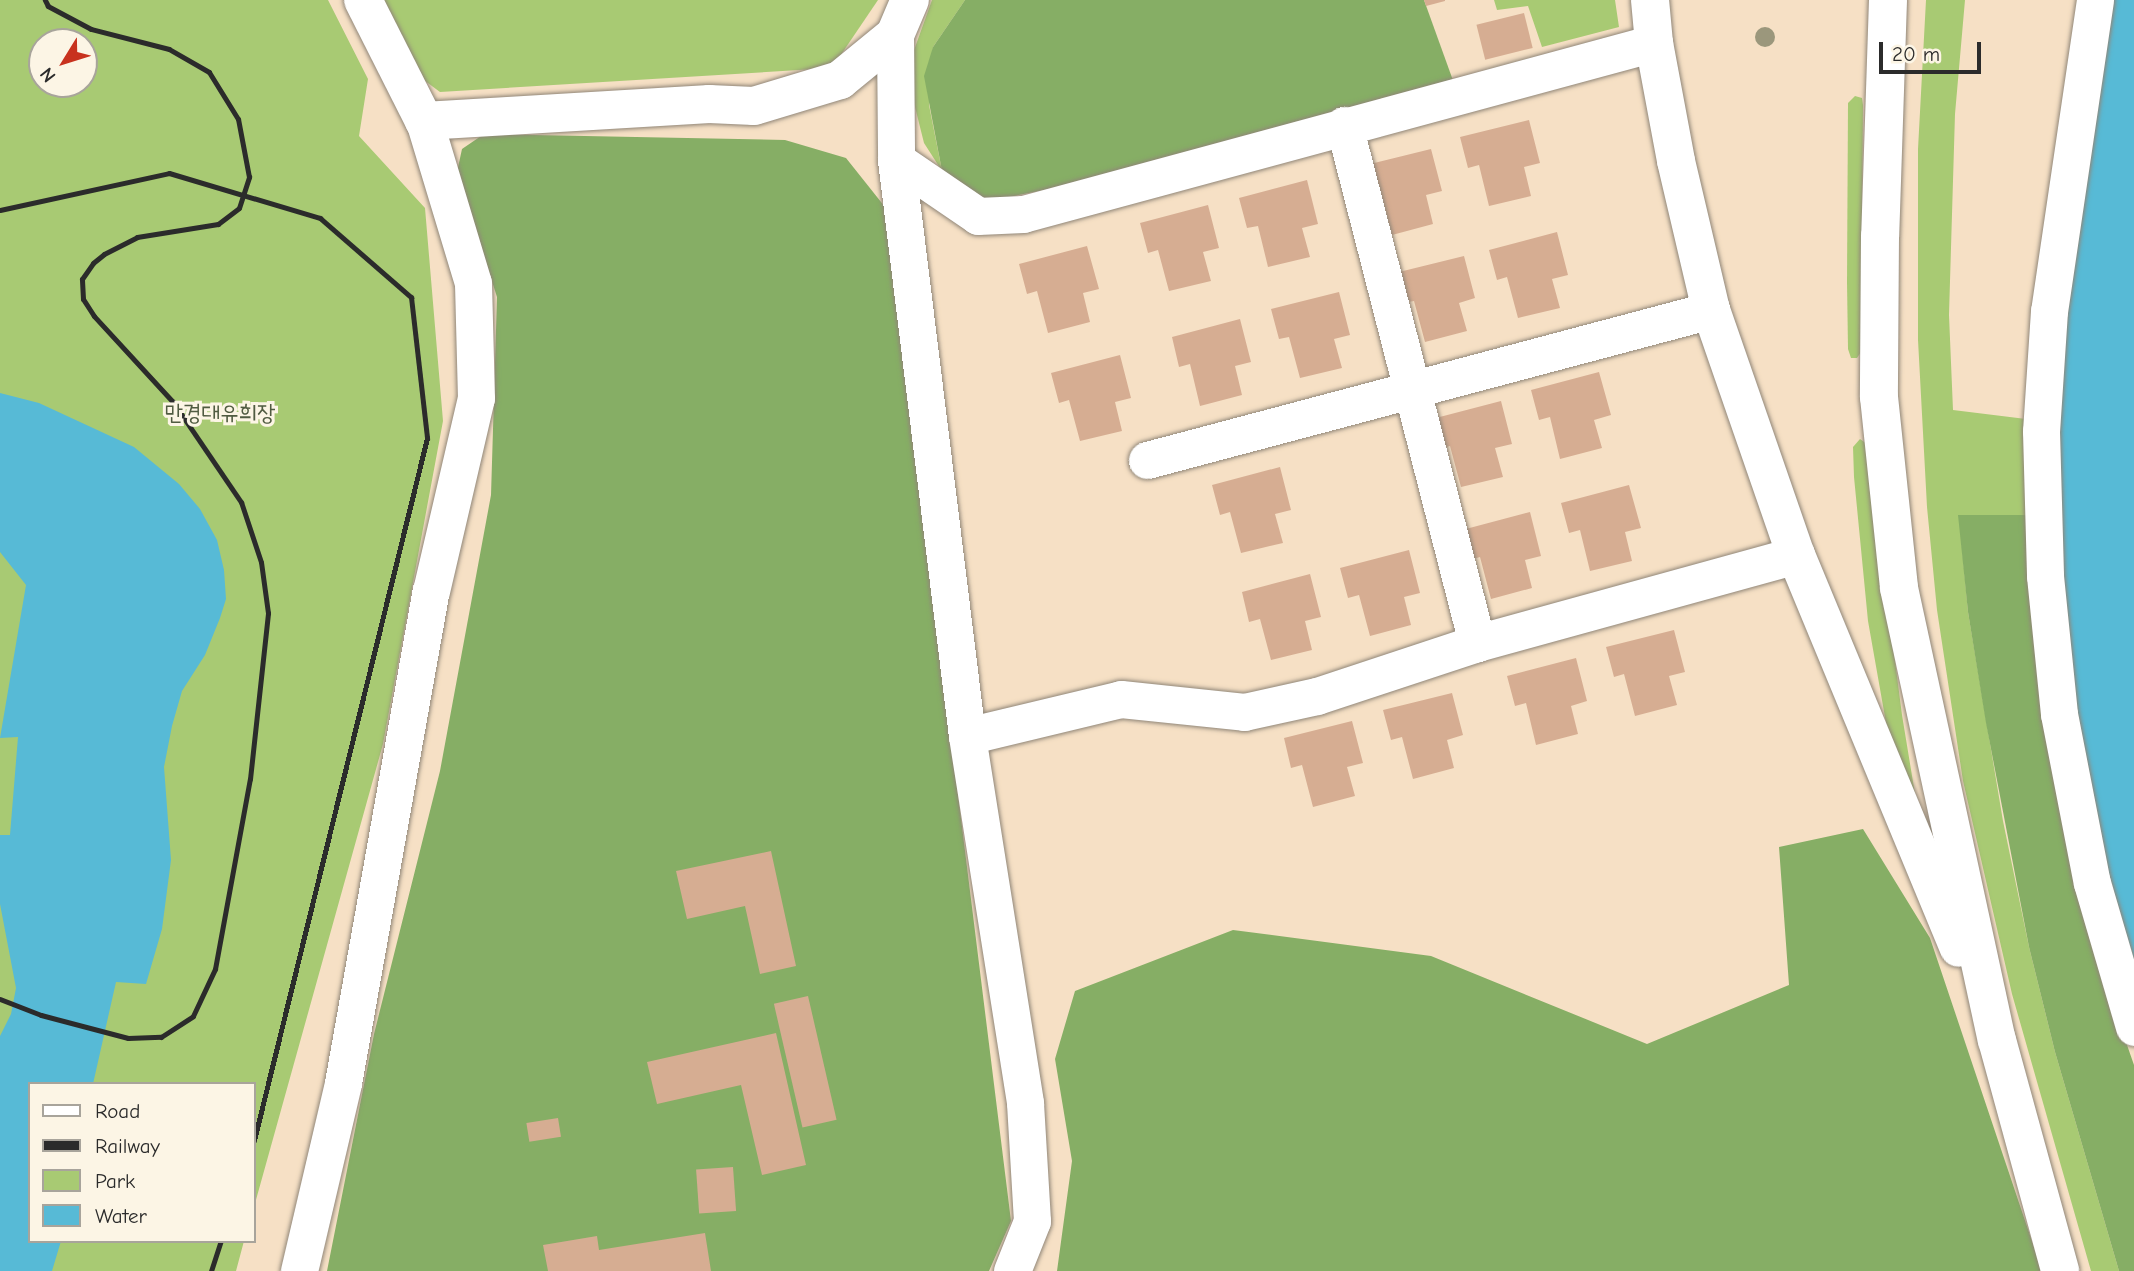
<!DOCTYPE html>
<meta charset="utf-8">
<style>
body{margin:0}
#map{position:relative;width:2134px;height:1271px;overflow:hidden;background:#f6e0c5;font-family:"Comic Neue","Poor Story",sans-serif}
div>[style]{position:absolute}
[style*='--x']{left:calc(var(--x)*1px);top:calc(var(--y)*1px);width:calc(var(--w)*1px);rotate:calc(var(--a)*1deg)}
.green>*{inset:0;background:#a8ca73}
.forest>*{inset:0;background:#86ae65}
.water>*{inset:0;background:#57bad6}
.building>*{inset:0;background:#d6ad92;transform-origin:0 0}
.roads{filter:drop-shadow(0 0 2px #908678) drop-shadow(0 0 2px #908678)}
.minor>*{height:37px;margin:-18.5px;padding:0 18.5px;transform-origin:18.5px;border-radius:18.5px;background:#fff}
.major>*{height:38px;margin:-19px;padding:0 19px;transform-origin:19px;border-radius:19px;background:#fff}
.rail>*{height:5px;margin:-2.5px;padding:0 2.5px;transform-origin:2.5px;border-radius:2.5px;background:#2b2b2b}
.trees>*{width:20px;height:20px;margin:-10px;border-radius:50%;background:#9b977c}
span{translate:-50% -50%;white-space:nowrap;text-align:center;line-height:1.15;-webkit-text-stroke:6px #fcf5e5;paint-order:stroke}
.park-label{font-size:23px;color:#505b41}
.legend{position:absolute;left:28px;top:1082px;width:228px;height:161px;box-sizing:border-box;background:#fcf5e5;border:2px solid #a8a49b;margin:0;padding:9px 12px;list-style:none;font-size:21px;color:#2b2b2b}
.legend li{display:flex;align-items:center;gap:14px;height:35px}
.legend b{width:35px;border:2px solid #a8a49b}
.north{position:absolute;left:28px;top:28px;width:70px;height:70px;box-sizing:border-box;background:#fcf5e5;border:2px solid #a8a49b;border-radius:50%;rotate:232deg;font-size:19px;font-weight:700;line-height:28px;text-align:center;color:#2b2b2b}
.north::after{content:'';display:block;margin:auto;width:24px;height:32px;background:#c8321e;clip-path:polygon(50% 0,100% 100%,50% 72%,0 100%)}
.scale{position:absolute;left:1879px;top:42px;width:102px;height:32px;box-sizing:border-box;border:4px solid #2b2b2b;border-top:0;padding-left:9px;font-size:21px;line-height:24px;white-space:nowrap;color:#2b2b2b;-webkit-text-stroke:5px #fcf5e5;paint-order:stroke}
</style>
<div id="map">
<div class="green">
<i style="clip-path:polygon(evenodd,0 0,328px 0,368px 79px,359px 136px,425px 208px,443px 421px,383px 744px,254px 1207px,254px 1084px,30px 1084px,30px 1241px,244px 1241px,236px 1271px,0 1271px,0 0,42px 42px,84px 42px,84px 84px,42px 84px,42px 42px)"></i>
<i style="clip-path:polygon(373px 0,878px 0,832px 68px,440px 92px,405px 66px)"></i>
<i style="clip-path:polygon(932px 0,965px 0,933px 47px,929px 105px,942px 171px,924px 143px,912px 95px,913px 53px)"></i>
<i style="clip-path:polygon(1494px 0,1615px 0,1619px 27px,1542px 47px,1528px 6px,1497px 10px)"></i>
<i style="clip-path:polygon(1926px 0,1965px 0,1955px 114px,1949px 315px,1953px 410px,2026px 419px,2027px 515px,1959px 515px,1968px 612px,2003px 821px,2029px 947px,2055px 1052px,2119px 1271px,2091px 1271px,2012px 994px,1963px 781px,1937px 610px,1927px 507px,1918px 340px,1918px 149px)"></i>
<i style="clip-path:polygon(1855px 96px,1862px 98px,1863px 105px,1861px 352px,1857px 358px,1851px 358px,1848px 349px,1847px 282px,1848px 103px)"></i>
<i style="clip-path:polygon(1860px 439px,1867px 444px,1902px 715px,1915px 794px,1897px 785px,1868px 621px,1854px 477px,1853px 447px)"></i>
</div>
<div class="forest">
<i style="clip-path:polygon(965px 0,1424px 0,1455px 86px,1126px 174px,988px 201px,942px 171px,924px 76px,933px 47px)"></i>
<i style="clip-path:polygon(484px 134px,785px 140px,846px 158px,885px 207px,1011px 1221px,989px 1271px,327px 1271px,374px 1034px,440px 771px,491px 495px,497px 297px,457px 172px,462px 149px)"></i>
<i style="clip-path:polygon(1958px 515px,2027px 515px,2112px 1002px,2134px 1065px,2134px 1271px,2119px 1271px,2055px 1052px,2029px 947px,1986px 723px,1968px 612px)"></i>
<i style="clip-path:polygon(1863px 829px,1930px 938px,2042px 1271px,1057px 1271px,1072px 1161px,1055px 1059px,1075px 991px,1233px 930px,1431px 956px,1647px 1044px,1789px 985px,1779px 847px)"></i>
</div>
<div class="water">
<i style="clip-path:polygon(2112px 0,2134px 0,2134px 1009px,2068px 708px,2052px 404px)"></i>
<i style="clip-path:polygon(0 393px,39px 403px,134px 447px,179px 484px,200px 509px,217px 540px,224px 570px,226px 599px,220px 618px,205px 655px,182px 691px,172px 726px,164px 767px,171px 860px,162px 929px,146px 984px,116px 982px,93px 1084px,30px 1084px,30px 1241px,61px 1241px,52px 1271px,0 1271px,0 1036px,11px 1014px,16px 988px,0 904px,0 835px,10px 835px,18px 737px,0 738px,26px 585px,0 552px)"></i>
</div>
<div class="building">
<i style="clip-path:polygon(1424px 0,1445px 0,1445px 1px,1426px 6px)"></i>
<i style="left:1524px;top:13px;width:36px;height:49px;rotate:76deg"></i>
<i style="clip-path:polygon(1529px 120px,1540px 163px,1524px 167px,1531px 196px,1489px 206px,1479px 165px,1468px 168px,1460px 137px)"></i>
<i style="clip-path:polygon(1431px 149px,1442px 191px,1426px 195px,1433px 224px,1392px 235px,1381px 193px,1370px 196px,1362px 166px)"></i>
<i style="clip-path:polygon(1307px 180px,1318px 224px,1302px 228px,1310px 257px,1268px 267px,1258px 226px,1247px 228px,1239px 198px)"></i>
<i style="clip-path:polygon(1208px 205px,1219px 248px,1203px 252px,1211px 281px,1169px 291px,1158px 250px,1148px 253px,1140px 223px)"></i>
<i style="clip-path:polygon(1557px 232px,1568px 275px,1552px 279px,1560px 308px,1518px 318px,1507px 277px,1497px 280px,1489px 250px)"></i>
<i style="clip-path:polygon(1087px 246px,1099px 289px,1083px 293px,1090px 322px,1048px 333px,1037px 291px,1027px 294px,1019px 264px)"></i>
<i style="clip-path:polygon(1464px 256px,1475px 298px,1459px 303px,1467px 331px,1425px 342px,1414px 301px,1403px 303px,1395px 273px)"></i>
<i style="clip-path:polygon(1339px 292px,1350px 335px,1334px 339px,1342px 368px,1300px 378px,1289px 337px,1279px 339px,1271px 309px)"></i>
<i style="clip-path:polygon(1240px 319px,1251px 362px,1235px 366px,1242px 395px,1200px 406px,1190px 364px,1179px 367px,1172px 337px)"></i>
<i style="clip-path:polygon(1120px 355px,1131px 398px,1115px 402px,1122px 431px,1080px 441px,1069px 400px,1059px 403px,1051px 373px)"></i>
<i style="clip-path:polygon(1599px 372px,1611px 415px,1594px 420px,1602px 448px,1560px 459px,1550px 417px,1539px 420px,1531px 390px)"></i>
<i style="clip-path:polygon(1501px 401px,1512px 444px,1495px 448px,1503px 477px,1461px 487px,1450px 446px,1440px 449px,1432px 419px)"></i>
<i style="clip-path:polygon(1280px 467px,1291px 510px,1275px 514px,1283px 543px,1241px 553px,1230px 512px,1220px 515px,1212px 485px)"></i>
<i style="clip-path:polygon(1629px 485px,1641px 528px,1625px 532px,1632px 561px,1590px 571px,1580px 530px,1569px 533px,1561px 503px)"></i>
<i style="clip-path:polygon(1530px 512px,1541px 556px,1525px 560px,1532px 588px,1491px 599px,1480px 557px,1470px 560px,1462px 530px)"></i>
<i style="clip-path:polygon(1409px 550px,1420px 593px,1404px 597px,1411px 625px,1370px 636px,1359px 595px,1348px 598px,1340px 568px)"></i>
<i style="clip-path:polygon(1310px 574px,1321px 617px,1305px 621px,1312px 650px,1271px 660px,1260px 619px,1249px 622px,1242px 592px)"></i>
<i style="clip-path:polygon(1674px 630px,1685px 672px,1669px 676px,1677px 705px,1635px 716px,1624px 674px,1614px 677px,1606px 647px)"></i>
<i style="clip-path:polygon(1576px 658px,1587px 701px,1571px 706px,1578px 734px,1536px 745px,1526px 703px,1515px 706px,1507px 676px)"></i>
<i style="clip-path:polygon(1452px 693px,1463px 735px,1447px 740px,1454px 768px,1413px 779px,1402px 737px,1391px 740px,1383px 710px)"></i>
<i style="clip-path:polygon(1352px 721px,1363px 763px,1347px 767px,1355px 796px,1313px 807px,1302px 765px,1291px 768px,1284px 738px)"></i>
<i style="clip-path:polygon(771px 851px,796px 966px,760px 974px,745px 906px,687px 919px,676px 871px)"></i>
<i style="left:808px;top:996px;width:127px;height:35px;rotate:77deg"></i>
<i style="clip-path:polygon(776px 1033px,806px 1165px,762px 1175px,741px 1085px,657px 1104px,647px 1062px)"></i>
<i style="left:558px;top:1118px;width:19px;height:32px;rotate:81deg"></i>
<i style="left:733px;top:1167px;width:44px;height:37px;rotate:86deg"></i>
<i style="clip-path:polygon(705px 1233px,711px 1271px,548px 1271px,543px 1245px,597px 1236px,599px 1250px)"></i>
</div>
<div class="roads">
<div class="minor">
<i style="--x:2095;--y:0;--w:314;--a:98.4"></i>
<i style="--x:2049;--y:311;--w:120;--a:93.8"></i>
<i style="--x:2041;--y:431;--w:145;--a:88.4"></i>
<i style="--x:2045;--y:576;--w:139;--a:84.2"></i>
<i style="--x:2059;--y:714;--w:172;--a:79"></i>
<i style="--x:2092;--y:883;--w:150;--a:73.7"></i>
<i style="--x:895;--y:35;--w:125;--a:89.5"></i>
<i style="--x:896;--y:160;--w:99;--a:34.3"></i>
<i style="--x:978;--y:216;--w:45;--a:-2.5"></i>
<i style="--x:1023;--y:214;--w:654;--a:-15.16"></i>
<i style="--x:1344;--y:125;--w:535;--a:75.6"></i>
<i style="--x:896;--y:160;--w:580;--a:82.97"></i>
<i style="--x:967;--y:736;--w:372;--a:81"></i>
<i style="--x:1025;--y:1103;--w:118;--a:86.6"></i>
<i style="--x:1032;--y:1221;--w:54;--a:111.8"></i>
<i style="--x:1147;--y:460;--w:584;--a:-14.89"></i>
<i style="--x:967;--y:736;--w:158;--a:-13.5"></i>
<i style="--x:1121;--y:699;--w:124;--a:6"></i>
<i style="--x:1244;--y:712;--w:75;--a:-12.4"></i>
<i style="--x:1317;--y:696;--w:169;--a:-18.3"></i>
<i style="--x:1477;--y:643;--w:331;--a:-15.4"></i>
<i style="--x:299;--y:1271;--w:193;--a:-76.8"></i>
<i style="--x:343;--y:1083;--w:500;--a:-79.9"></i>
<i style="--x:431;--y:591;--w:198;--a:-76.9"></i>
<i style="--x:476;--y:398;--w:115;--a:-91.5"></i>
<i style="--x:473;--y:283;--w:169;--a:-106.8"></i>
</div>
<div class="major">
<i style="--x:363;--y:0;--w:136;--a:63.2"></i>
<i style="--x:424;--y:121;--w:286;--a:-3.4"></i>
<i style="--x:709;--y:104;--w:45;--a:2.5"></i>
<i style="--x:754;--y:106;--w:90;--a:-16.8"></i>
<i style="--x:840;--y:80;--w:71;--a:-39.3"></i>
<i style="--x:895;--y:35;--w:38;--a:-67"></i>
<i style="--x:1650;--y:0;--w:43;--a:84.7"></i>
<i style="--x:1654;--y:43;--w:120;--a:79.4"></i>
<i style="--x:1676;--y:161;--w:153;--a:76.8"></i>
<i style="--x:1711;--y:310;--w:259;--a:70.9"></i>
<i style="--x:1796;--y:555;--w:425;--a:67.5"></i>
<i style="--x:1888;--y:0;--w:236;--a:91.9"></i>
<i style="--x:1880;--y:236;--w:161;--a:90.4"></i>
<i style="--x:1879;--y:397;--w:192;--a:84"></i>
<i style="--x:1899;--y:588;--w:463;--a:77.8"></i>
<i style="--x:1997;--y:1040;--w:239;--a:74.7"></i>
</div>
</div>
<div class="rail">
<i style="--x:0;--y:210;--w:173;--a:-12.3"></i>
<i style="--x:169;--y:173;--w:158;--a:16.6"></i>
<i style="--x:320;--y:218;--w:121;--a:41"></i>
<i style="--x:411;--y:297;--w:142;--a:83.5"></i>
<i style="--x:427;--y:438;--w:723;--a:103.84"></i>
<i style="--x:0;--y:999;--w:44;--a:21.3"></i>
<i style="--x:41;--y:1015;--w:90;--a:14.8"></i>
<i style="--x:128;--y:1038;--w:33;--a:-2"></i>
<i style="--x:161;--y:1037;--w:38;--a:-33"></i>
<i style="--x:193;--y:1016;--w:52;--a:-64.9"></i>
<i style="--x:215;--y:969;--w:193;--a:-79.6"></i>
<i style="--x:250;--y:779;--w:167;--a:-83.8"></i>
<i style="--x:268;--y:613;--w:51;--a:-97.8"></i>
<i style="--x:261;--y:562;--w:63;--a:-108.4"></i>
<i style="--x:241;--y:502;--w:121;--a:-124.2"></i>
<i style="--x:173;--y:402;--w:117;--a:-132.6"></i>
<i style="--x:94;--y:316;--w:20;--a:-123"></i>
<i style="--x:83;--y:299;--w:20;--a:-93"></i>
<i style="--x:82;--y:279;--w:19;--a:-55"></i>
<i style="--x:93;--y:263;--w:14;--a:-39"></i>
<i style="--x:104;--y:254;--w:37;--a:-27"></i>
<i style="--x:137;--y:237;--w:82;--a:-9.1"></i>
<i style="--x:218;--y:224;--w:26;--a:-37"></i>
<i style="--x:239;--y:208;--w:33;--a:-72"></i>
<i style="--x:249;--y:177;--w:59;--a:-100.7"></i>
<i style="--x:238;--y:119;--w:55;--a:-121.7"></i>
<i style="--x:209;--y:72;--w:46;--a:-150.1"></i>
<i style="--x:169;--y:49;--w:81;--a:-165.6"></i>
<i style="--x:91;--y:29;--w:49;--a:-151.9"></i>
<i style="--x:48;--y:6;--w:7;--a:-117"></i>
<i style="--x:211;--y:1271;--w:32;--a:-72"></i>
</div>
<div class="trees">
<i style="left:1765px;top:37px"></i>
</div>
<div class="park-label">
<span style="left:220px;top:413px">만경대유희장</span>
</div>
<ul class="legend">
<li><b style="height:9px;background:#fff"></b>Road</li>
<li><b style="height:9px;background:#2b2b2b"></b>Railway</li>
<li><b style="height:19px;background:#a8ca73"></b>Park</li>
<li><b style="height:19px;background:#57bad6"></b>Water</li>
</ul>
<div class="north">N</div>
<div class="scale">20 m</div>
</div>
